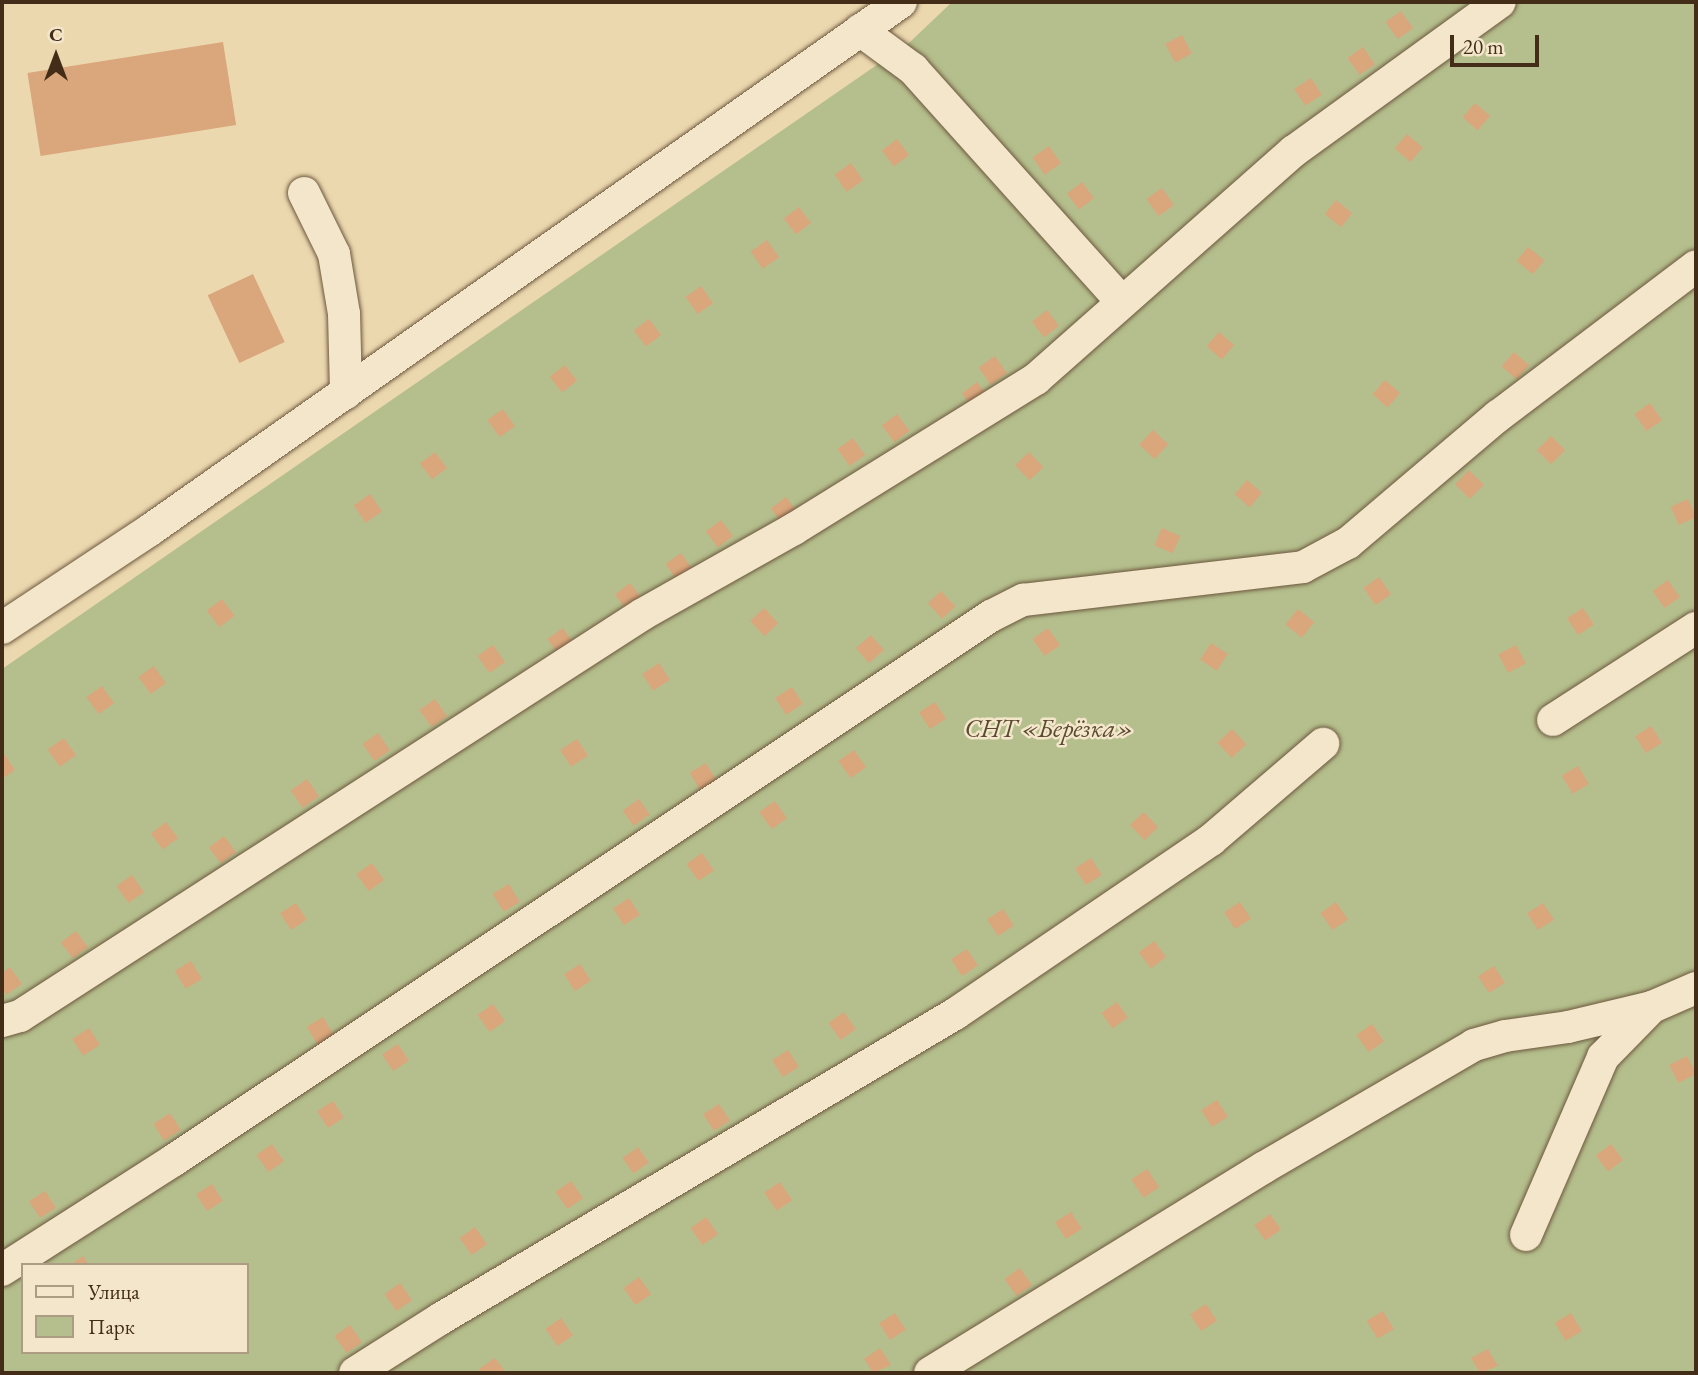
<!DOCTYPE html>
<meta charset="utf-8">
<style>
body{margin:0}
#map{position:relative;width:1698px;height:1375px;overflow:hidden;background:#ecd8af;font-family:"EB Garamond",serif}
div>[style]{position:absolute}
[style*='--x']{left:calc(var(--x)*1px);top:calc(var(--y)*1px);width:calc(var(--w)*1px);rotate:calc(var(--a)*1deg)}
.green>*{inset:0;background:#b5bf8d}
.building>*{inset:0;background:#daa67c;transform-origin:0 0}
.roads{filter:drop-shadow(0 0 2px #6d583e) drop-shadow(0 0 2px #6d583e)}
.minor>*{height:32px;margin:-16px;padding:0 16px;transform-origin:16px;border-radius:16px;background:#f3e6cb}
span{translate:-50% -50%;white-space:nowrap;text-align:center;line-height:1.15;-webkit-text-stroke:5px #f3e6cb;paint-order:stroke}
.park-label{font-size:26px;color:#5a4a30;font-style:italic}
.frame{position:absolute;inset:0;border:4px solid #432d19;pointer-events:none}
.legend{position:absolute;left:21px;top:1263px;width:228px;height:91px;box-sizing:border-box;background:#f3e6cb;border:2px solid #ad9c84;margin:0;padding:9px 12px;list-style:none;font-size:21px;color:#432d19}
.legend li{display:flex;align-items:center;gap:14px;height:35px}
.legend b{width:35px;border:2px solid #ad9c84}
.north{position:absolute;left:21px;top:21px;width:70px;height:70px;-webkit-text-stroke:5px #f3e6cb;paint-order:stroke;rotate:0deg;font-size:19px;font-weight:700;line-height:28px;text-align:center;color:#432d19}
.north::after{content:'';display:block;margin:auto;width:24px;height:32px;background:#432d19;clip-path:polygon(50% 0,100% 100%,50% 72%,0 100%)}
.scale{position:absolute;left:1450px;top:35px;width:89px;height:32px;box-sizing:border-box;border:4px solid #432d19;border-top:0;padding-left:9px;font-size:21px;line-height:24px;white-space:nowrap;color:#432d19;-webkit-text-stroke:5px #f3e6cb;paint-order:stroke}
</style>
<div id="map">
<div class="green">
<i style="clip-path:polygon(evenodd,952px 2px,1696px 2px,1696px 1373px,2px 1373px,2px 669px,910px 42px,952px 2px,23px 1265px,247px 1265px,247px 1352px,23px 1352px,23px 1265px)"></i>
</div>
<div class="building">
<i style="left:1401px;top:11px;width:21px;height:19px;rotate:55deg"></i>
<i style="left:1182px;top:35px;width:21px;height:19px;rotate:62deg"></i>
<i style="left:223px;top:42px;width:84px;height:198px;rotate:81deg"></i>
<i style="left:1363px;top:47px;width:21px;height:19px;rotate:55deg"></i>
<i style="left:1311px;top:78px;width:20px;height:20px;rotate:57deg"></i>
<i style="left:1475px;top:103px;width:20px;height:19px;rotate:41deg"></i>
<i style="left:1407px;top:134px;width:21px;height:19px;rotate:41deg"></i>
<i style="left:897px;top:139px;width:20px;height:19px;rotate:53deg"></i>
<i style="left:1049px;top:146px;width:21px;height:20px;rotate:55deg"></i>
<i style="left:851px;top:163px;width:21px;height:20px;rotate:55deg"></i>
<i style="left:1082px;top:182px;width:20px;height:19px;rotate:53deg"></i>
<i style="left:1162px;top:188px;width:21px;height:19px;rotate:55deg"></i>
<i style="left:1336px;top:200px;width:21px;height:18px;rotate:39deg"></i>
<i style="left:799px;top:207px;width:20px;height:19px;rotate:53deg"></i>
<i style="left:767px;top:240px;width:21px;height:20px;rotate:55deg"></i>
<i style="left:1528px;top:247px;width:21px;height:18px;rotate:39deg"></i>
<i style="left:253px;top:274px;width:75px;height:50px;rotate:65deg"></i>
<i style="left:701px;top:286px;width:21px;height:19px;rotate:55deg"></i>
<i style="left:1047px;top:310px;width:20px;height:19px;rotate:53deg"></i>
<i style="left:649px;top:319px;width:20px;height:19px;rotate:53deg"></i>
<i style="left:1219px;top:332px;width:20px;height:19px;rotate:41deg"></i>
<i style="left:1514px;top:352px;width:20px;height:19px;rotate:41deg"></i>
<i style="left:995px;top:356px;width:21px;height:20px;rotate:55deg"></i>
<i style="left:565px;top:365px;width:20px;height:19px;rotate:53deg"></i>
<i style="left:1385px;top:380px;width:20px;height:19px;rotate:41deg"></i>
<i style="left:977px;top:382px;width:20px;height:19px;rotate:53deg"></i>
<i style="left:1650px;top:403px;width:21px;height:19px;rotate:55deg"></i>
<i style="left:503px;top:409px;width:21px;height:19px;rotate:55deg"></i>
<i style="left:897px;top:414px;width:21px;height:19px;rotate:53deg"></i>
<i style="left:1153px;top:430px;width:21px;height:20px;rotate:43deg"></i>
<i style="left:1551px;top:436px;width:20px;height:20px;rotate:45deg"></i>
<i style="left:853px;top:438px;width:21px;height:19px;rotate:55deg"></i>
<i style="left:435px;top:452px;width:20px;height:19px;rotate:53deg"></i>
<i style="left:1029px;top:452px;width:21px;height:19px;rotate:47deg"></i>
<i style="left:1469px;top:470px;width:21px;height:20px;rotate:45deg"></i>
<i style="left:1247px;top:480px;width:20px;height:19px;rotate:41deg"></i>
<i style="left:370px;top:494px;width:21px;height:20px;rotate:55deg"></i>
<i style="left:786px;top:497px;width:20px;height:19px;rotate:53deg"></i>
<i style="left:1688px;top:499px;width:20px;height:19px;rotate:66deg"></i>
<i style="left:721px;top:520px;width:20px;height:19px;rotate:53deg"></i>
<i style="left:1162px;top:528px;width:20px;height:19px;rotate:24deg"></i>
<i style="left:681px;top:553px;width:21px;height:19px;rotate:55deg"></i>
<i style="left:1379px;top:577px;width:21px;height:19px;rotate:55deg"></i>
<i style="left:1668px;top:580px;width:21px;height:19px;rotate:55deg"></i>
<i style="left:630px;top:583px;width:20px;height:19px;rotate:53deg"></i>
<i style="left:941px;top:591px;width:21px;height:18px;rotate:47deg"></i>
<i style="left:222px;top:599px;width:21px;height:19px;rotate:53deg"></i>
<i style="left:764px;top:608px;width:21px;height:19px;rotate:47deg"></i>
<i style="left:1583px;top:608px;width:20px;height:19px;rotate:57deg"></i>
<i style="left:1298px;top:609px;width:21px;height:20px;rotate:39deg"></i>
<i style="left:563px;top:628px;width:21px;height:19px;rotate:55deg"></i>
<i style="left:1048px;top:628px;width:21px;height:19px;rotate:55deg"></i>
<i style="left:871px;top:635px;width:20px;height:20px;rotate:49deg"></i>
<i style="left:1211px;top:643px;width:20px;height:20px;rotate:33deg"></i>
<i style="left:493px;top:645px;width:21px;height:19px;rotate:55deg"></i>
<i style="left:1516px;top:645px;width:21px;height:20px;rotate:62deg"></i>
<i style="left:659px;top:663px;width:20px;height:20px;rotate:57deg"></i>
<i style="left:154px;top:666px;width:21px;height:19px;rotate:55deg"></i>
<i style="left:102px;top:686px;width:21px;height:19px;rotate:55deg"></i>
<i style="left:792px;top:687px;width:20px;height:20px;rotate:57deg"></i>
<i style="left:435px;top:699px;width:21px;height:19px;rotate:55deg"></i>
<i style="left:935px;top:702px;width:20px;height:19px;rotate:57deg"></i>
<i style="left:1651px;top:726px;width:20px;height:19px;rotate:57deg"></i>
<i style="left:1232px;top:729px;width:21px;height:20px;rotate:47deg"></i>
<i style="left:378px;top:733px;width:21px;height:19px;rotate:55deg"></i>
<i style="left:64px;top:738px;width:21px;height:20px;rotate:55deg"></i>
<i style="left:577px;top:739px;width:20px;height:20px;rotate:57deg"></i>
<i style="left:854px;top:750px;width:21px;height:19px;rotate:55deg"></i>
<i style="clip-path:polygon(2px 751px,15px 770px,2px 779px)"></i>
<i style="left:706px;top:763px;width:21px;height:19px;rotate:59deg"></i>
<i style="left:1578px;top:766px;width:21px;height:19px;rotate:59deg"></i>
<i style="left:307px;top:779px;width:21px;height:20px;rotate:55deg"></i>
<i style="left:639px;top:799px;width:19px;height:20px;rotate:55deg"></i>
<i style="left:775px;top:801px;width:21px;height:19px;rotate:55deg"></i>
<i style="left:1144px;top:812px;width:21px;height:19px;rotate:47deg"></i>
<i style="left:166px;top:822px;width:20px;height:19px;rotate:53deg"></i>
<i style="left:224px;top:836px;width:20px;height:19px;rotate:53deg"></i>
<i style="left:702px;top:853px;width:21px;height:19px;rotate:55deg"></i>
<i style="left:1091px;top:858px;width:20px;height:19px;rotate:57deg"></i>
<i style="left:372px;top:863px;width:21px;height:19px;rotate:55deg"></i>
<i style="left:132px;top:875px;width:21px;height:19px;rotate:55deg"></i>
<i style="left:509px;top:884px;width:21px;height:19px;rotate:59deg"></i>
<i style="left:629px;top:898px;width:20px;height:19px;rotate:57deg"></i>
<i style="left:1240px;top:902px;width:20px;height:19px;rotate:57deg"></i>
<i style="left:1336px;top:902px;width:21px;height:19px;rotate:55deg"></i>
<i style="left:296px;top:903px;width:20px;height:19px;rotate:57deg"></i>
<i style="left:1543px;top:903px;width:20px;height:19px;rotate:57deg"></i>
<i style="left:1003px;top:909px;width:20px;height:19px;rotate:57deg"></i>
<i style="left:76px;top:931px;width:20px;height:19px;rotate:53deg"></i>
<i style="left:1154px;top:941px;width:20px;height:19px;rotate:53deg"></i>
<i style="left:967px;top:949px;width:20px;height:19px;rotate:57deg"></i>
<i style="left:191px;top:961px;width:21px;height:19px;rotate:59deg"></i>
<i style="left:580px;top:964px;width:20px;height:19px;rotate:57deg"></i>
<i style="left:1494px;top:966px;width:20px;height:19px;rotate:57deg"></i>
<i style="clip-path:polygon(10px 967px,22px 984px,6px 995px,2px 988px,2px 973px)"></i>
<i style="left:1117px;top:1002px;width:19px;height:19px;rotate:55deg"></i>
<i style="left:493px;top:1004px;width:21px;height:19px;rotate:55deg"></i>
<i style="left:844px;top:1012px;width:21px;height:19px;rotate:55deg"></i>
<i style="left:323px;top:1017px;width:21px;height:19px;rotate:59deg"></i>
<i style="left:1372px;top:1024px;width:21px;height:19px;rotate:55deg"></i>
<i style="left:89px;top:1028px;width:20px;height:20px;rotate:57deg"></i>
<i style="left:398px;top:1044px;width:20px;height:19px;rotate:57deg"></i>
<i style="left:788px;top:1050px;width:20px;height:19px;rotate:57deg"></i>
<i style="left:1687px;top:1056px;width:20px;height:20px;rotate:63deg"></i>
<i style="left:1217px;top:1100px;width:20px;height:19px;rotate:57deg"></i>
<i style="left:333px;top:1101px;width:20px;height:19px;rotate:57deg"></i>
<i style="left:719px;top:1104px;width:20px;height:19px;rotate:57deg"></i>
<i style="left:170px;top:1113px;width:20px;height:20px;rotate:57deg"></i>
<i style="left:272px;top:1144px;width:21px;height:19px;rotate:55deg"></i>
<i style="left:1611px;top:1144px;width:20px;height:19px;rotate:53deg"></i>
<i style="left:638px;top:1147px;width:19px;height:19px;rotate:55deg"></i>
<i style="left:1147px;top:1169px;width:22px;height:19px;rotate:56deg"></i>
<i style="left:571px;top:1181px;width:21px;height:19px;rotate:55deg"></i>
<i style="left:780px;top:1182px;width:22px;height:19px;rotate:56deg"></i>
<i style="left:212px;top:1184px;width:20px;height:19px;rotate:57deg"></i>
<i style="left:45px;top:1191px;width:20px;height:19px;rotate:57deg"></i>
<i style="left:1071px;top:1212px;width:20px;height:19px;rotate:57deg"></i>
<i style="left:1270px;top:1214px;width:19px;height:19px;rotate:55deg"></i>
<i style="left:706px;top:1217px;width:21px;height:19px;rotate:55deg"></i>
<i style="left:475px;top:1227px;width:21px;height:19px;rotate:55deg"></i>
<i style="clip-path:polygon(83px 1256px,89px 1265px,70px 1265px)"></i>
<i style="left:1020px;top:1268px;width:21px;height:19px;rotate:55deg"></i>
<i style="left:639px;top:1277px;width:21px;height:19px;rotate:55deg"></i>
<i style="left:400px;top:1283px;width:21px;height:19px;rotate:55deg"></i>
<i style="left:1206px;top:1304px;width:20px;height:19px;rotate:57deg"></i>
<i style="left:1383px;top:1311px;width:21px;height:19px;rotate:59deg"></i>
<i style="left:895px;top:1313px;width:20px;height:19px;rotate:57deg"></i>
<i style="left:1571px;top:1313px;width:21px;height:19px;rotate:59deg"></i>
<i style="left:561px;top:1318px;width:21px;height:19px;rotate:55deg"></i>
<i style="left:350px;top:1325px;width:21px;height:19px;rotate:55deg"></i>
<i style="clip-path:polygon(880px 1348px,891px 1365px,873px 1373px,864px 1359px)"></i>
<i style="clip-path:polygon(1488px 1349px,1498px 1366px,1480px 1373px,1471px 1358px)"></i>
<i style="clip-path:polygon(495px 1358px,506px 1373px,482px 1373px,479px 1369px)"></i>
</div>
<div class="roads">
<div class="minor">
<i style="--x:860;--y:30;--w:66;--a:36.3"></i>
<i style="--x:913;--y:69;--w:313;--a:48.1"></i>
<i style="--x:304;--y:193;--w:68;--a:63.8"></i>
<i style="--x:334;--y:254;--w:61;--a:80.5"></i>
<i style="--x:344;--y:314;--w:79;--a:88.5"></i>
<i style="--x:2;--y:628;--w:178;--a:-33.5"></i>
<i style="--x:150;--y:530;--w:918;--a:-35.11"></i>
<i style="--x:1553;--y:720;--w:170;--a:-32.8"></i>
<i style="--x:2;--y:1021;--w:19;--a:-16"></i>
<i style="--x:20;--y:1016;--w:741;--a:-32.83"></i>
<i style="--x:643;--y:614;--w:173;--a:-29.4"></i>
<i style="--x:794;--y:529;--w:285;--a:-31.8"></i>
<i style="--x:1036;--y:379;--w:344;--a:-41.5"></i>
<i style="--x:1294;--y:151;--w:254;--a:-35.9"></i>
<i style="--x:1526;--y:1235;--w:194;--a:-66.6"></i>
<i style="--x:1603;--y:1057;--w:70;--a:-45.6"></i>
<i style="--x:2;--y:1270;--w:204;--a:-32.6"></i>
<i style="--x:174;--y:1160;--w:982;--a:-33.66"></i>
<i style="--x:991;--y:616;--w:36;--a:-27"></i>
<i style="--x:1023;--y:600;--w:282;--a:-6.7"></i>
<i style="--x:1303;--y:567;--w:51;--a:-28.1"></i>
<i style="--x:1348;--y:543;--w:197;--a:-40.3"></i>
<i style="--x:1498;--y:416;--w:248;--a:-37.1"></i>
<i style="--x:355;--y:1373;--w:101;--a:-32.4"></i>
<i style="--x:440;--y:1319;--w:599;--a:-30.64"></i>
<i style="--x:955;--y:1014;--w:310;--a:-34.2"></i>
<i style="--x:1211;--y:840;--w:148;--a:-40.6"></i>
<i style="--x:930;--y:1373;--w:391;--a:-31.6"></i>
<i style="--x:1263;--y:1168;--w:244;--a:-30.2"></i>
<i style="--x:1474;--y:1045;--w:32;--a:-16"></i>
<i style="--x:1505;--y:1036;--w:64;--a:-8.1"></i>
<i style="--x:1568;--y:1027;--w:86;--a:-13.4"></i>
<i style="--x:1652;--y:1007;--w:48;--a:-23.4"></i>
</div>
</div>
<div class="park-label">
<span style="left:1049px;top:729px">СНТ «Берёзка»</span>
</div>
<div class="frame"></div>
<ul class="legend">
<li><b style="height:9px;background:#f3e6cb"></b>Улица</li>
<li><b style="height:19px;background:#b5bf8d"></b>Парк</li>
</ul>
<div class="north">С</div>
<div class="scale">20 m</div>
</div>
